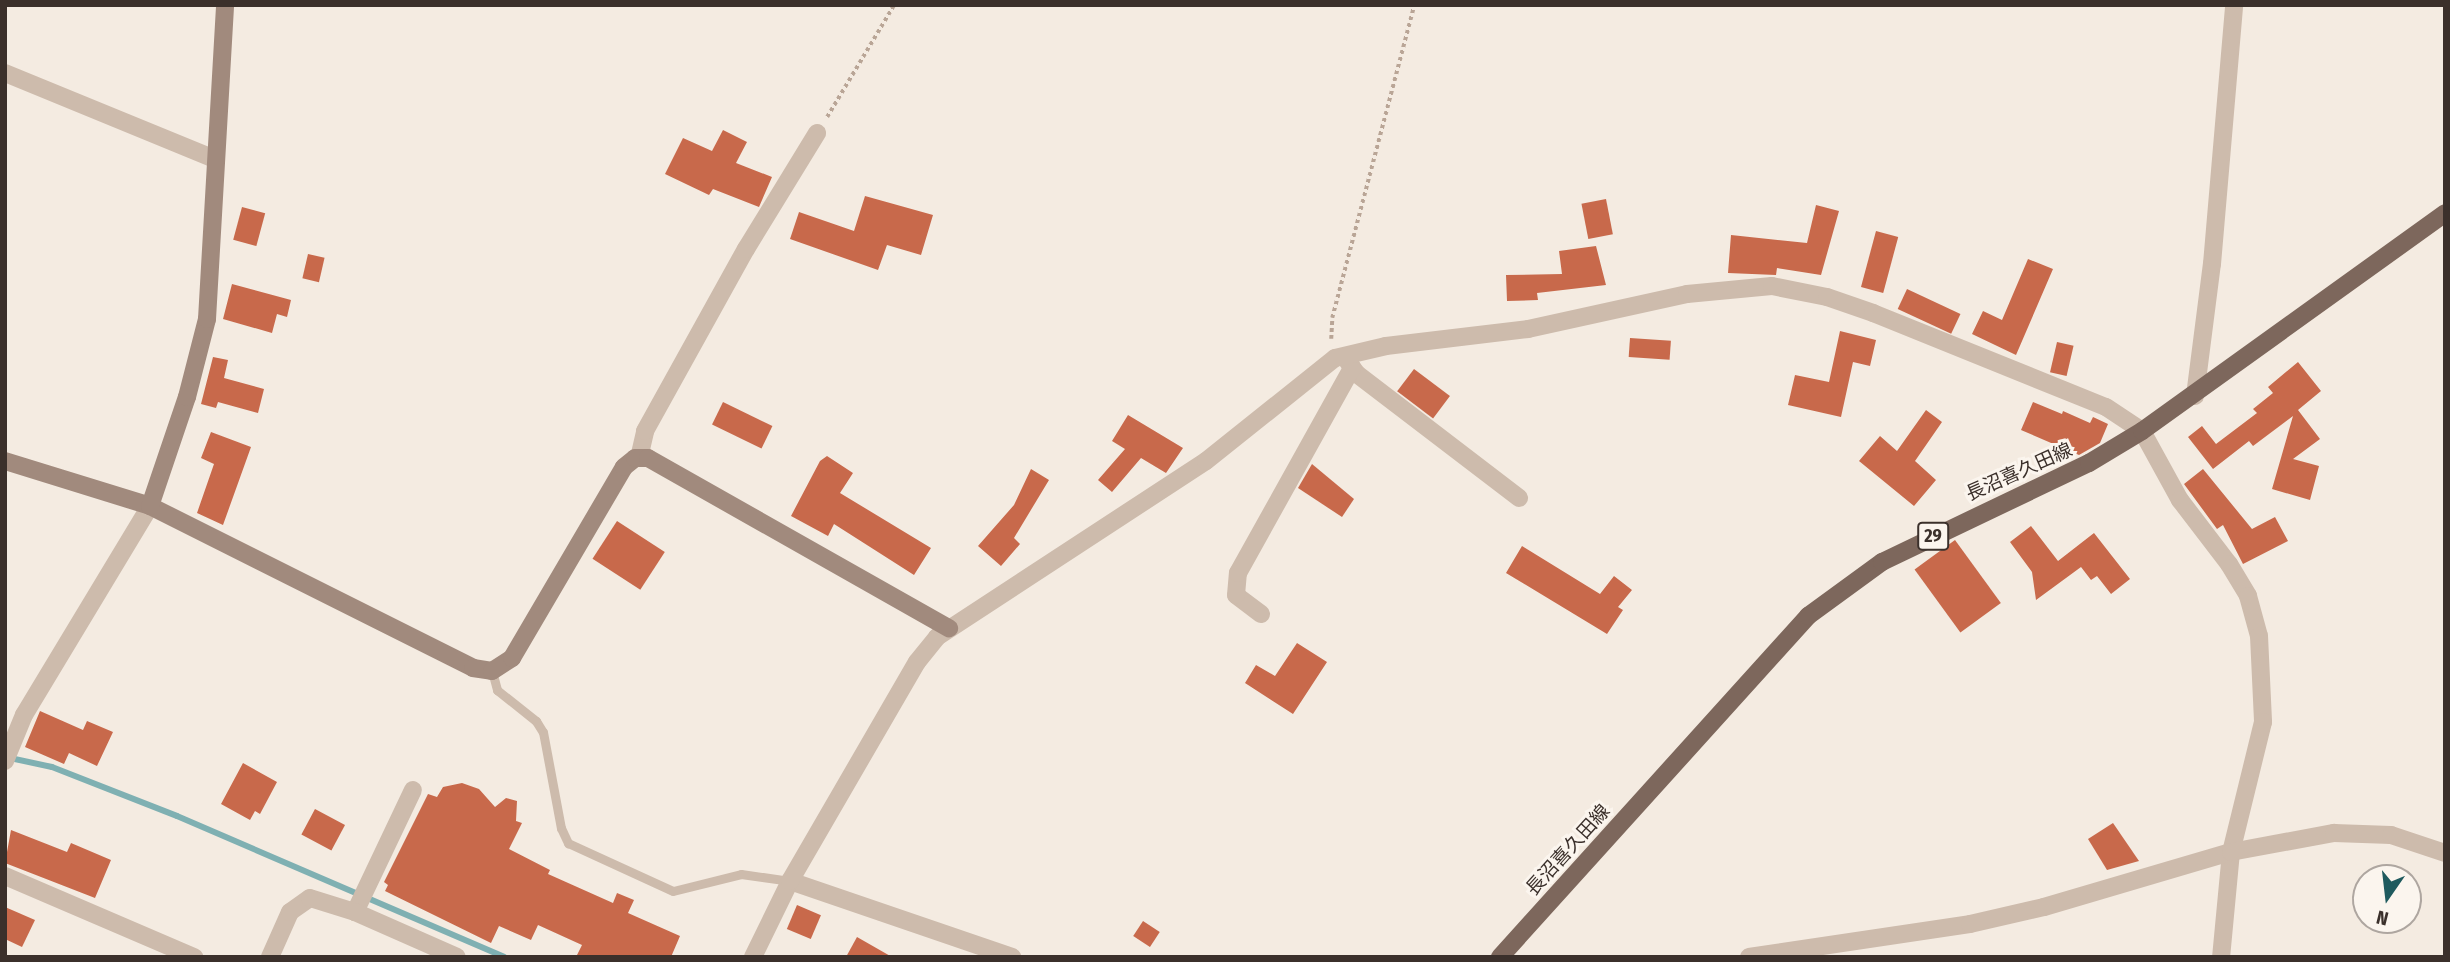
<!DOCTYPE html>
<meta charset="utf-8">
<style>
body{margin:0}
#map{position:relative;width:2450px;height:962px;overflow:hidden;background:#f4ebe1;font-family:"Fira Sans Condensed","Noto Sans JP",sans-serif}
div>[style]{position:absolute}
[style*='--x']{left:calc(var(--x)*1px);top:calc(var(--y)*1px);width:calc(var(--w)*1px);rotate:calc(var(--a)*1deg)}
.stream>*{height:6px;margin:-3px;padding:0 3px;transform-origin:3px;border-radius:3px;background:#7fb0b2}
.building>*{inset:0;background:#c8694b;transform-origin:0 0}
.path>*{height:3.5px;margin-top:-1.75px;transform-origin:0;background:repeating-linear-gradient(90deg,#b9a596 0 3.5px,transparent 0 7px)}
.lane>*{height:9px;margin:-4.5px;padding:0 4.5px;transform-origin:4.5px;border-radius:4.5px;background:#cdbbac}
.street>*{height:18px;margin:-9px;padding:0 9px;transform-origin:9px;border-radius:9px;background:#cdbbac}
.secondary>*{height:18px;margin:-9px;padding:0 9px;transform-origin:9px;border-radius:9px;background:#a18a7d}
.primary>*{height:18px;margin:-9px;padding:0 9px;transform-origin:9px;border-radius:9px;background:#7d675c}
span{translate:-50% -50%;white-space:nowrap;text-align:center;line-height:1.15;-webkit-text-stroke:6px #fbf5ee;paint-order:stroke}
.shield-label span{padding:2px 5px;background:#fbf5ee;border:2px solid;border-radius:5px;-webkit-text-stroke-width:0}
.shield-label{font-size:18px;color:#3b302b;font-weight:700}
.street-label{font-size:19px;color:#3b302b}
.frame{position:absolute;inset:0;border:7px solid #3b302b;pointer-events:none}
.north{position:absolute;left:2352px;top:864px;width:70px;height:70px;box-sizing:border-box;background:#fbf5ee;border:2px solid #aea6a0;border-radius:50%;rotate:194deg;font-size:19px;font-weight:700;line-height:28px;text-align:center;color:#3b302b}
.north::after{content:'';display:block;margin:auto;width:24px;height:32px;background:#1f5a5e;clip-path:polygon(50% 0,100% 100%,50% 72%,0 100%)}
</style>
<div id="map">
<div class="stream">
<i style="--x:10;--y:758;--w:43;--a:12.1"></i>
<i style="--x:52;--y:767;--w:134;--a:21.4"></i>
<i style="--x:177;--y:816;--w:356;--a:23.3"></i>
</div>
<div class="building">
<i style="clip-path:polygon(723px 130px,747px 142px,736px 163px,772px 177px,759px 207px,713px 189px,709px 195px,665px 174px,683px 138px,712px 151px)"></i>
<i style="clip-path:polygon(865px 196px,933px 215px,921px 255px,887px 245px,878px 270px,790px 239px,799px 212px,854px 231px)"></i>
<i style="left:1606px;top:199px;width:36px;height:25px;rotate:79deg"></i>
<i style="clip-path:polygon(1816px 205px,1839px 211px,1821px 275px,1777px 268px,1776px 275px,1728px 273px,1731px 235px,1807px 243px)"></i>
<i style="left:242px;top:207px;width:24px;height:34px;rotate:15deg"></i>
<i style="left:1876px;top:231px;width:23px;height:58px;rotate:15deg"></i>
<i style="clip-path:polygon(1596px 246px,1606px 285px,1537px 293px,1538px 300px,1507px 301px,1506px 275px,1562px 274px,1559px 251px)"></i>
<i style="left:308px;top:254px;width:17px;height:25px;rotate:13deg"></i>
<i style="clip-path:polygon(2028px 259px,2053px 269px,2016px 355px,1972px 334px,1983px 311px,2002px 320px)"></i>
<i style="clip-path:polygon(232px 284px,291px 300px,287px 317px,277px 314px,272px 333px,223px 319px)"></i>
<i style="left:1907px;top:289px;width:59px;height:22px;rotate:25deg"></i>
<i style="clip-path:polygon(1840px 331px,1876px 340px,1870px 366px,1853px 362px,1841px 417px,1788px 405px,1795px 375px,1829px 382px)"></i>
<i style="left:1630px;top:338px;width:41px;height:19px;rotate:4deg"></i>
<i style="left:2057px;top:342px;width:17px;height:31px;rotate:13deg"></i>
<i style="clip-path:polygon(213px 357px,228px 360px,224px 378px,264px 389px,258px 413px,218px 402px,216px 408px,201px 404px)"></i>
<i style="clip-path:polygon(2298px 362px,2321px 391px,2298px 410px,2320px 439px,2293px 459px,2319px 466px,2310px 500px,2272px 489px,2293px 416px,2253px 446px,2249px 441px,2213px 469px,2188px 437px,2202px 426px,2216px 444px,2257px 413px,2253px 409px,2273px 393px,2268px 387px)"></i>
<i style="left:1414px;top:369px;width:45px;height:28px;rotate:37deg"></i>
<i style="left:723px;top:402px;width:55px;height:25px;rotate:26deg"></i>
<i style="clip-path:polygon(2033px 402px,2062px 414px,2063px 411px,2090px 423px,2093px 417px,2108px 424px,2100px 443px,2079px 455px,2021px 430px)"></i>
<i style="clip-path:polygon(1926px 410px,1942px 422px,1915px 461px,1936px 480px,1914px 506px,1859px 461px,1880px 436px,1897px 451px)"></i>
<i style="clip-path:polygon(1128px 415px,1183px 448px,1166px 473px,1141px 458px,1112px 492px,1098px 480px,1125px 449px,1112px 441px)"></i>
<i style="clip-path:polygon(211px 432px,251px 447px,223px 525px,197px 513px,214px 464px,201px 458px)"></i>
<i style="clip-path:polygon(827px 456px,853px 473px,840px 493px,931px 548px,914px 575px,834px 524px,828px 536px,791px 516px,820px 461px)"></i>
<i style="clip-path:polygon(1312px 464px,1354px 499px,1342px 517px,1298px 488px)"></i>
<i style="clip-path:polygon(1031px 469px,1049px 480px,1014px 538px,1020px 544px,1001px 566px,978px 546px,1014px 505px)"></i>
<i style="clip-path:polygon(2203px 469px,2252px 529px,2275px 517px,2288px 541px,2243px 564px,2223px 525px,2217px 529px,2184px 484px)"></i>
<i style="left:617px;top:521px;width:57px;height:45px;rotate:33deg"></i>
<i style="clip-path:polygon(2031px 526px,2058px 561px,2094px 533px,2130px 579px,2111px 594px,2097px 576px,2091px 580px,2081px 567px,2036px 600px,2032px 572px,2010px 542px)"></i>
<i style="left:1955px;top:540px;width:78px;height:50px;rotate:54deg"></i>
<i style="clip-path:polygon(1522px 546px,1600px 594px,1614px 576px,1632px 590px,1618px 607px,1623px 610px,1607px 634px,1506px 573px)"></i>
<i style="clip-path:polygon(1297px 643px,1327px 662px,1293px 714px,1245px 683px,1256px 665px,1275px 676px)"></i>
<i style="clip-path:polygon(40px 711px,83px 730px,87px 721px,113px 732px,97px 766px,69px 753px,64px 764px,25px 747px)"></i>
<i style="clip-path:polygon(243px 763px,277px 782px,260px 814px,255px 811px,250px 820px,221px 804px)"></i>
<i style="clip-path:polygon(462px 783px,479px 789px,495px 807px,506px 798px,517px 801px,516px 821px,522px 823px,509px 849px,550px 870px,548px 874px,613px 903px,617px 893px,634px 900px,628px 913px,680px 936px,671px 957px,576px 957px,582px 945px,538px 925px,531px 940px,499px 926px,491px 943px,385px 891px,388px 885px,384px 882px,428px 794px,437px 797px,443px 787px)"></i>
<i style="left:315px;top:809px;width:34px;height:29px;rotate:28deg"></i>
<i style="clip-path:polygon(2113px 823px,2139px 861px,2107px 870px,2088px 839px)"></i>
<i style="clip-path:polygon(11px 830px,67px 852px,71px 843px,111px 860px,95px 898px,5px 863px)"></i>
<i style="left:797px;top:905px;width:26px;height:26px;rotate:23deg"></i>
<i style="clip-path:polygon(5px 907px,35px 920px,22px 947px,5px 939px)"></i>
<i style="left:1143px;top:921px;width:20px;height:18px;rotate:33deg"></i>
<i style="clip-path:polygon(857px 937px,892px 957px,846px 957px)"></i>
</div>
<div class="path">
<i style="--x:827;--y:117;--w:131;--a:-59.1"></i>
<i style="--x:1331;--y:339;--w:21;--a:-87"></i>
<i style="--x:1332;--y:318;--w:324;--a:-75.3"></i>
</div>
<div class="lane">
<i style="--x:492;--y:671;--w:20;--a:75"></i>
<i style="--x:497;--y:690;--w:50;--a:38.5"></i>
<i style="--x:536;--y:721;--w:13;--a:58"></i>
<i style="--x:543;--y:732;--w:98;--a:79.4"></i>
<i style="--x:561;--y:828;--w:17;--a:65"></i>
<i style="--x:568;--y:843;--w:115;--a:24.6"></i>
<i style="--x:673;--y:891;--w:70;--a:-14"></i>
<i style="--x:741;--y:874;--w:49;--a:8.1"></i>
</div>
<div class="street">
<i style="--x:5;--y:73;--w:227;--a:22.3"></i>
<i style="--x:1346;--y:359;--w:19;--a:54"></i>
<i style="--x:1357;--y:374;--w:204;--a:37.4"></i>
<i style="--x:2195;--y:396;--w:133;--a:-82.7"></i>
<i style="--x:2212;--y:264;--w:260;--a:-85.1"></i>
<i style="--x:639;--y:458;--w:28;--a:-77"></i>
<i style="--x:645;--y:431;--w:208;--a:-61"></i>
<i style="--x:746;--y:249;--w:136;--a:-58.5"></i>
<i style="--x:1261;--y:614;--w:31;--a:-143"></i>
<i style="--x:1236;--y:595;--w:22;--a:-85"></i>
<i style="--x:1238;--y:573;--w:235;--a:-60.9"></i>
<i style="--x:5;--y:761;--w:50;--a:-67.6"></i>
<i style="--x:24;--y:715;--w:244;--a:-58.9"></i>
<i style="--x:5;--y:876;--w:206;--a:23.2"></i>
<i style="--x:790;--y:881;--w:235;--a:18.9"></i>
<i style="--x:355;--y:912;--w:135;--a:-64.6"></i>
<i style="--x:270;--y:957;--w:49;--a:-66"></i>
<i style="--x:290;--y:912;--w:24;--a:-35"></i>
<i style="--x:310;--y:898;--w:47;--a:17.3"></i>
<i style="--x:355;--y:912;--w:111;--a:23.8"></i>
<i style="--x:753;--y:957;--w:85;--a:-64"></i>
<i style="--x:790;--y:881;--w:253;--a:-59.9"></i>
<i style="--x:917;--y:662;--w:32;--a:-51"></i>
<i style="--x:937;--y:637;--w:321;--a:-33.2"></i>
<i style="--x:1206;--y:461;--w:165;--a:-38.6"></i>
<i style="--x:1335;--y:358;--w:52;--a:-13.2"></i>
<i style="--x:1386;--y:346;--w:143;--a:-6.8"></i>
<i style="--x:1528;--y:329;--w:163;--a:-12.4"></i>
<i style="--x:1687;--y:294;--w:85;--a:-5.4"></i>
<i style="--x:1772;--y:286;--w:56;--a:11.3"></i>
<i style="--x:1827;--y:297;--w:49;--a:19.2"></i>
<i style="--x:1873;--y:313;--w:251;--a:22"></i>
<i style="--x:2106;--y:407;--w:43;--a:33.7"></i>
<i style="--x:2142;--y:431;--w:79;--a:61.2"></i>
<i style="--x:2180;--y:500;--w:81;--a:52.6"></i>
<i style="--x:2229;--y:564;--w:37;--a:59"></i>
<i style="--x:2248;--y:596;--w:41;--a:74.6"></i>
<i style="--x:2259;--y:636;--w:86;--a:87.3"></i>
<i style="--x:2263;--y:722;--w:134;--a:103.8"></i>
<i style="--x:2231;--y:852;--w:105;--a:95.4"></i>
<i style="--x:1749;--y:957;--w:223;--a:-8.5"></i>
<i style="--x:1970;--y:924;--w:76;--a:-12.9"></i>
<i style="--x:2044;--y:907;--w:195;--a:-16.4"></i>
<i style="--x:2231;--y:852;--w:105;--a:-10.5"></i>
<i style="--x:2334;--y:833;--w:57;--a:2"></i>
<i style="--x:2391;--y:835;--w:57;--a:18.4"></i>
</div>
<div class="secondary">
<i style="--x:5;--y:461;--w:152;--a:17.2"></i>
<i style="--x:150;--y:506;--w:361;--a:26.6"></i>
<i style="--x:473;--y:668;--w:19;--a:9"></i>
<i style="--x:492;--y:671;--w:24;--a:-33"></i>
<i style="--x:512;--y:658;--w:221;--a:-59.6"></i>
<i style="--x:624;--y:467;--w:14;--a:-39"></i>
<i style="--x:635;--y:458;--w:13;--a:0"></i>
<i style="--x:648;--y:458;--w:346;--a:29.5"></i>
<i style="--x:150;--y:506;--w:115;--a:-71.3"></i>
<i style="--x:187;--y:397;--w:81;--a:-75.6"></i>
<i style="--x:207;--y:319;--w:315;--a:-86.7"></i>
</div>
<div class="primary">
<i style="--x:1500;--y:957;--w:460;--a:-47.9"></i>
<i style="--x:1808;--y:616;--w:92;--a:-36.1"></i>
<i style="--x:1882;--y:562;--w:229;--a:-25.6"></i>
<i style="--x:2089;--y:463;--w:62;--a:-31.1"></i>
<i style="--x:2142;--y:431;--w:373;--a:-35.7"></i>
</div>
<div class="shield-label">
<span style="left:1933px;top:536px">29</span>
</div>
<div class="street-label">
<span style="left:2019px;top:472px;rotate:-24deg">長沼喜久田線</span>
<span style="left:1568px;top:850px;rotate:-48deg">長沼喜久田線</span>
</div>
<div class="frame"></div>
<div class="north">N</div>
</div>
